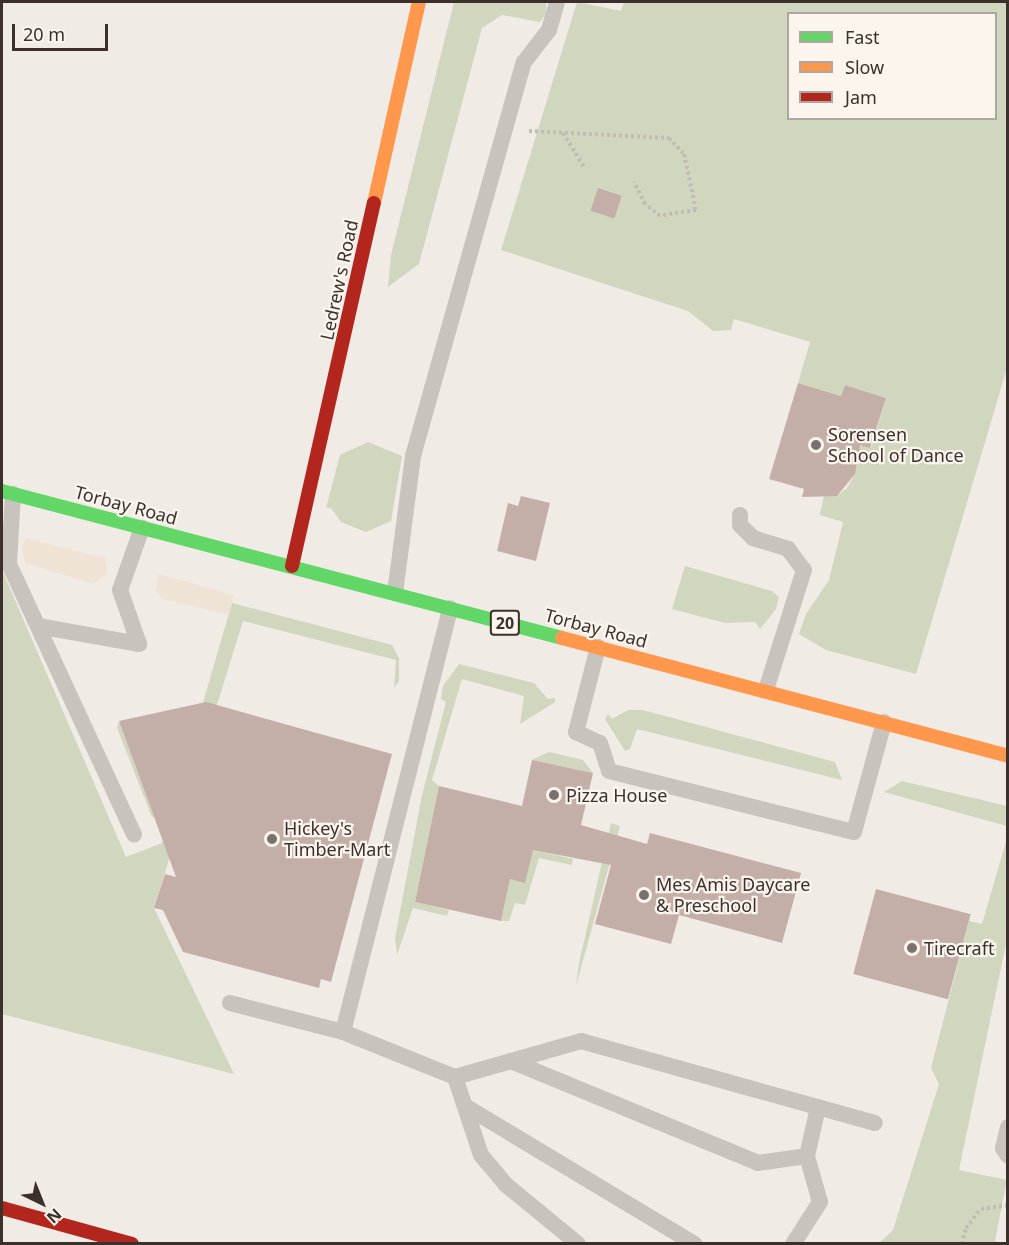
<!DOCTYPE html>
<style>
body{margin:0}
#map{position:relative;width:1009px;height:1245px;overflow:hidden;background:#f0ebe5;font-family:"Noto Sans",sans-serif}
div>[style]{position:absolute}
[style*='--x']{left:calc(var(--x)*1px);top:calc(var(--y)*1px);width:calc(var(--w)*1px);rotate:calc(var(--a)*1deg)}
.green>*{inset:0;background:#d1d6bf}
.plaza>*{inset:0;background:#eee3d5}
.building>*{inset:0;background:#c3afa7;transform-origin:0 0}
.path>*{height:4px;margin-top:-2px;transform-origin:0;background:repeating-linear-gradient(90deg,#c2bbb6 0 3px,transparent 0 6px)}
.lane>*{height:16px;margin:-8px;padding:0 8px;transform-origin:8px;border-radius:8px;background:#c9c3be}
.fast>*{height:14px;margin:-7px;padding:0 7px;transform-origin:7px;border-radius:7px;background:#63d668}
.slow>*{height:14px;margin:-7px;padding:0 7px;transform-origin:7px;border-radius:7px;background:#ff974d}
.jam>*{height:14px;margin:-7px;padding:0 7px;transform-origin:7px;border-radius:7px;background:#b3261e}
.dots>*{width:16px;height:16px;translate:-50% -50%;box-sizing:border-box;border:3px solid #fbf5ee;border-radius:50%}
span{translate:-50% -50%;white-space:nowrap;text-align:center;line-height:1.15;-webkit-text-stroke:4.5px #fbf5ee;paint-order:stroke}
.shield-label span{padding:2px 4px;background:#fbf5ee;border:2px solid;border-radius:4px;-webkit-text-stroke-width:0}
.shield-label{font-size:16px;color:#3b302b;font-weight:700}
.street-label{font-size:18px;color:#3b302b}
.poi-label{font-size:18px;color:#3b302b}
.left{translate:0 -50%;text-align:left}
.frame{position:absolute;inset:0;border:3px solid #3b302b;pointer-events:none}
.legend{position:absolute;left:787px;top:12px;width:210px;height:108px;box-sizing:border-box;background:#fbf5ee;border:2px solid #aea6a0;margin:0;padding:8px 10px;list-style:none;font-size:18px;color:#3b302b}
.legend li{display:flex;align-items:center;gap:12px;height:30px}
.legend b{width:30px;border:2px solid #aea6a0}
.north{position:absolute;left:12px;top:1173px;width:60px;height:60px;-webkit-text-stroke:4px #fbf5ee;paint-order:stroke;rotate:137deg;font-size:16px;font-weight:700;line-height:24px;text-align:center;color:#3b302b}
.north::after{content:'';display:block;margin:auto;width:21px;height:27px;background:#3b302b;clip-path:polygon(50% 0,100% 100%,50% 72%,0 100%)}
.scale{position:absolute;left:12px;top:24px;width:96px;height:27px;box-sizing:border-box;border:3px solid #3b302b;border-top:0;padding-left:8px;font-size:18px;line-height:21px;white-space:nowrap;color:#3b302b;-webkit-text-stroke:4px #fbf5ee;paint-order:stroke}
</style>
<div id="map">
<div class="green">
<i style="clip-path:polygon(454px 2px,546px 2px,546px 13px,540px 22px,502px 15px,482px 28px,419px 264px,388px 287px,391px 255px)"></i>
<i style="clip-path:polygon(evenodd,577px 2px,621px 11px,624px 2px,1007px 2px,1007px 368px,916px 674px,826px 650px,799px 634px,806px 614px,829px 580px,843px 522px,820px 515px,824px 496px,837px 496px,847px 488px,855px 474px,853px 443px,871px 448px,886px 398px,845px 385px,841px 396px,798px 383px,810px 342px,734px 319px,731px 330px,713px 331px,688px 311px,501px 250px,577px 2px,788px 14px,996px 14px,996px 118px,788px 118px,788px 14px)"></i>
<i style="clip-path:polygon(368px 442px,402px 456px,391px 521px,366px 532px,341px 522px,331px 508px,326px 508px,340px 455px)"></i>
<i style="clip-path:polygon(685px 566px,772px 591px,779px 597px,776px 609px,760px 629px,755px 622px,725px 623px,672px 609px)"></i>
<i style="clip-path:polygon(2px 570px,126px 857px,162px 843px,232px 603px,392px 645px,399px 658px,399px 681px,394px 688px,396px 660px,243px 621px,154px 908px,234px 1074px,2px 1014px)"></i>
<i style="clip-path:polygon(459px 664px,534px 683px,548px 699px,555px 698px,555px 702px,520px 724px,524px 696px,462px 679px,432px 780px,439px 786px,415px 902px,449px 910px,447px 916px,413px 908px,397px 955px,395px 938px,422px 795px,446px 702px,441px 699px,443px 686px)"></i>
<i style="clip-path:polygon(628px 710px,643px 710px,835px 762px,842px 780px,637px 729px,630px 749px,625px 751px,605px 719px,608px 714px,612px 719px)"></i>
<i style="clip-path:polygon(119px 721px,154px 817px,152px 817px,117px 728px)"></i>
<i style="clip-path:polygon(549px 752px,583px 760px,593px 773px,532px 760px)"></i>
<i style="clip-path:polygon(902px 781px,1007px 806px,1007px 826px,884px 792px)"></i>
<i style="clip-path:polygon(611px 823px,620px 826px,576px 986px,579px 963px)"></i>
<i style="clip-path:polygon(1007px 838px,1007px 939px,959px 1170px,1007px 1180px,995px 1241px,1001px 1243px,879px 1243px,893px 1230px,939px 1084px,931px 1068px,969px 921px,982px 924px)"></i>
<i style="clip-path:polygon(517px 846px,573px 859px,572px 865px,539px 858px,525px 905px,515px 903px,509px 921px,501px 921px)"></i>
</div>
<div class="plaza">
<i style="clip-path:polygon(25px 538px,105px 558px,107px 573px,92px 584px,26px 563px,22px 551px)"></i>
<i style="clip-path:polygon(159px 574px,234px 595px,229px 615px,162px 599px,156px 592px)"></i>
</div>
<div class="building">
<i style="left:598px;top:188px;width:25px;height:24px;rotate:18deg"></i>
<i style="clip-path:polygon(798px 383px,841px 396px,845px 385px,886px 398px,870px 448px,860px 445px,855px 474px,837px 496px,802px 497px,804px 489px,769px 479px)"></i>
<i style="clip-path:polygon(521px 496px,550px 503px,536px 561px,497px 551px,508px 503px,518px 506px)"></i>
<i style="clip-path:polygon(206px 702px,392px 754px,331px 982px,321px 979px,319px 988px,183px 952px,163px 910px,154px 908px,165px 874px,176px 877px,119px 721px)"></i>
<i style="clip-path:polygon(532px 760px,593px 773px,581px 825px,647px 844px,650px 833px,801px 873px,782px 943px,679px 915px,671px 944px,595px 924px,611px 865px,533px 850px,525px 883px,510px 879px,501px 921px,415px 902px,439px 786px,522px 806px)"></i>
<i style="left:876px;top:889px;width:98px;height:88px;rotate:15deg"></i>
</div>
<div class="path">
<i style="--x:529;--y:131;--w:140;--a:2.9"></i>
<i style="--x:669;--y:138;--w:22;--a:47"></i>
<i style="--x:684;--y:154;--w:57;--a:77.9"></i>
<i style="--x:696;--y:210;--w:36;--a:171"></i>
<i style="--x:660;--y:216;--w:19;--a:-141"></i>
<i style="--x:645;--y:204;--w:25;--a:-116"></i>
<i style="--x:563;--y:133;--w:40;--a:58"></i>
<i style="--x:962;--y:1244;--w:16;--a:-76"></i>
<i style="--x:966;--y:1228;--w:24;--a:-52"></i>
<i style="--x:981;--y:1209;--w:27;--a:-8"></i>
</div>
<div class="lane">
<i style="--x:13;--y:494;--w:70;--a:93.3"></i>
<i style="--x:9;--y:564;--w:298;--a:65.2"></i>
<i style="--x:740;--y:515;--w:10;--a:90"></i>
<i style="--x:740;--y:525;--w:18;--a:45"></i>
<i style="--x:753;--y:538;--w:37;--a:17"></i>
<i style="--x:788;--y:549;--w:26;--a:53"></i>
<i style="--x:804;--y:570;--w:126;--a:107.6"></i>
<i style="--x:395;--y:593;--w:138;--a:-82.5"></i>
<i style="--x:413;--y:456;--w:409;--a:-74.3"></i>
<i style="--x:524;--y:62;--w:41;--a:-52"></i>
<i style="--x:549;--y:30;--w:29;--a:-74"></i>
<i style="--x:38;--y:626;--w:103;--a:10.1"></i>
<i style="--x:139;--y:644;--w:57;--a:-109.4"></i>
<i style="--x:120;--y:590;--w:66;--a:-70.5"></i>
<i style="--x:598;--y:647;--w:88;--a:104.5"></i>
<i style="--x:576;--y:732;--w:26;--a:25"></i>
<i style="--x:600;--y:743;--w:29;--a:72"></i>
<i style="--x:609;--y:771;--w:252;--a:14"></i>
<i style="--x:854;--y:832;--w:114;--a:-74.7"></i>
<i style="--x:230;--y:1003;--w:117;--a:14.4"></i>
<i style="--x:343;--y:1032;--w:437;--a:-75.8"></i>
<i style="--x:343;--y:1032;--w:121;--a:21.9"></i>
<i style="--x:455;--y:1077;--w:131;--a:-15.9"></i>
<i style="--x:581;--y:1041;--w:305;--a:15.6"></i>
<i style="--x:511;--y:1061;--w:267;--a:22.4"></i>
<i style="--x:758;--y:1163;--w:49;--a:-8.1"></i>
<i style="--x:455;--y:1077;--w:82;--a:71.6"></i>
<i style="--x:481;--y:1155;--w:38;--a:50"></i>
<i style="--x:505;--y:1184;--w:94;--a:39.4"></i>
<i style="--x:465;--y:1106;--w:268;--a:31"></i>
<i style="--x:1008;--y:1127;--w:22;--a:103"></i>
<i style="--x:1003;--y:1148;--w:9;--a:58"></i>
<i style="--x:793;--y:1244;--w:50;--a:-57.3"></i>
<i style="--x:820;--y:1202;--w:48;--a:-105.8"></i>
<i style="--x:807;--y:1156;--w:50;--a:-77.3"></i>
</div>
<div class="fast">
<i style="--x:2;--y:491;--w:579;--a:14.71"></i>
</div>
<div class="slow">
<i style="--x:374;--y:203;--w:206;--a:-77.4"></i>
<i style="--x:562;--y:638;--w:461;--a:14.8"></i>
</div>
<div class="jam">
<i style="--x:292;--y:566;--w:372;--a:-77.3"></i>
<i style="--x:2;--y:1208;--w:135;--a:15.5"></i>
</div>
<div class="dots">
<i style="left:816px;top:445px;background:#7a716c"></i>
<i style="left:554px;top:795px;background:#7a716c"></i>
<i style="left:272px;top:839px;background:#7a716c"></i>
<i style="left:644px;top:895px;background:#7a716c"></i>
<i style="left:912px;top:948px;background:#7a716c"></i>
</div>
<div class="shield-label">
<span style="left:505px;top:623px">20</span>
</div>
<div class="street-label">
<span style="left:339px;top:280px;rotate:-78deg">Ledrew's Road</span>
<span style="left:126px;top:505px;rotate:15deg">Torbay Road</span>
<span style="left:596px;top:628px;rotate:15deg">Torbay Road</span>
</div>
<div class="poi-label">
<span class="left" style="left:828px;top:445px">Sorensen<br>School of Dance</span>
<span class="left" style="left:566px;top:795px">Pizza House</span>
<span class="left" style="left:284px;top:839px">Hickey's<br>Timber-Mart</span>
<span class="left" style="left:656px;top:895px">Mes Amis Daycare<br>&amp; Preschool</span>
<span class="left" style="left:924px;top:948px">Tirecraft</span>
</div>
<div class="frame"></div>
<ul class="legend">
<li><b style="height:8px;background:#63d668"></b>Fast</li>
<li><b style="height:8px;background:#ff974d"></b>Slow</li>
<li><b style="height:8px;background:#b3261e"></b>Jam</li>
</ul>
<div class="north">N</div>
<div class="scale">20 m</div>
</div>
